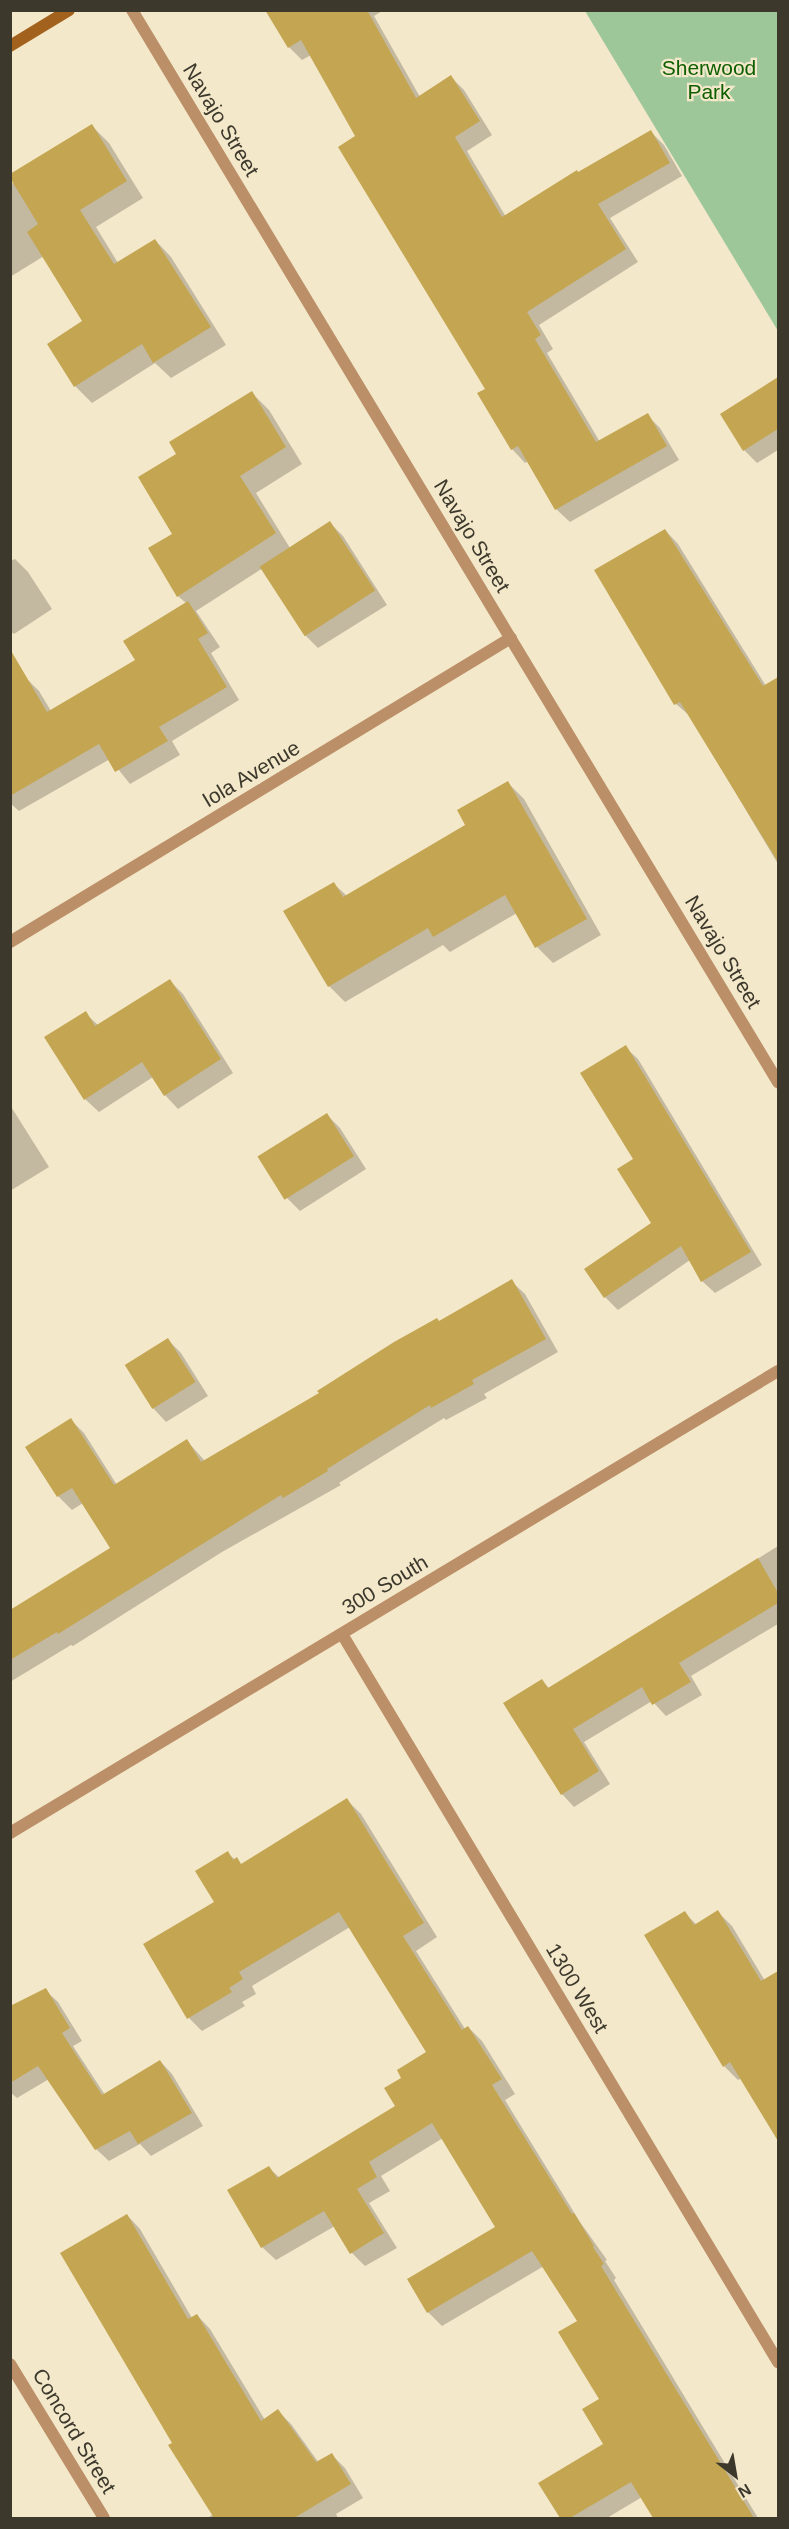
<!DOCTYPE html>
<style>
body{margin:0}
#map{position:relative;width:789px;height:2529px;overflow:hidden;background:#f4e8ca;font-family:Arial,sans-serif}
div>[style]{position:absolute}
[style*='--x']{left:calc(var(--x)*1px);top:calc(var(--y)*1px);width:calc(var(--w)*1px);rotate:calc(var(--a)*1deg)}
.green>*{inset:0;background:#9ec799}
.shadow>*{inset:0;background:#0003}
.building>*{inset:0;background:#c4a652;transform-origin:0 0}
.minor>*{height:12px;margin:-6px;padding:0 6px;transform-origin:6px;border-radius:6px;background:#bb8f68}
.secondary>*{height:12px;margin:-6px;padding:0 6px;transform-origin:6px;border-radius:6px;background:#a2611c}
span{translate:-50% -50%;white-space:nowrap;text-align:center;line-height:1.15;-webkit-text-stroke:4.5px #f4e8ca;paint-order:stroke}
.park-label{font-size:21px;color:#0d5f02}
.street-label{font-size:21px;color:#3c382c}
.frame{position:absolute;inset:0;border:12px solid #3c382c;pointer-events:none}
.north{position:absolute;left:705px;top:2445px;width:60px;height:60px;-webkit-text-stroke:4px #f4e8ca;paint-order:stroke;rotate:149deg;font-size:16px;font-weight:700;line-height:24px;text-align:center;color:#3c382c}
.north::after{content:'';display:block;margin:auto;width:21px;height:27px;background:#3c382c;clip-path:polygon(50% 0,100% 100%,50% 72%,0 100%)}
</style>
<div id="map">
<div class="green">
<i style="clip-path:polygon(585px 11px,778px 11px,778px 331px)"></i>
</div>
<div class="shadow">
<i style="clip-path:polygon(267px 10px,384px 10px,374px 16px,420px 97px,451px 77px,464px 90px,492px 135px,467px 151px,506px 217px,651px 132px,664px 145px,682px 176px,610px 218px,638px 262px,539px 325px,553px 349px,547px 353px,600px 442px,647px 415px,660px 428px,679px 460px,570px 522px,556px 509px,529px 461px,525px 463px,512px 449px,479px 394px,487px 389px,357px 137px,311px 55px,302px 60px,289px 47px)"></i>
<i style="clip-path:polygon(92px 126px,109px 143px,143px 198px,96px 227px,118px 263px,155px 240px,171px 257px,226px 345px,171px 378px,155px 363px,92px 403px,75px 386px,49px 344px,84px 322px,44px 256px,10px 277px,10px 185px)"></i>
<i style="clip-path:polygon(778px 379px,778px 450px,757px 463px,744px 450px,722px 414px)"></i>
<i style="clip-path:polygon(252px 393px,269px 410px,302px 464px,256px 493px,290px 548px,330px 523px,343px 536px,387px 605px,318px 648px,305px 635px,263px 568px,196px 611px,220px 647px,211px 653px,239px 700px,172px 741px,180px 755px,130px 784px,110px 759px,19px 811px,10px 803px,10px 712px,26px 678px,39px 691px,51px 711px,137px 661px,187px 604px,178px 596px,174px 535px,178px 455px)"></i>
<i style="clip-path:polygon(665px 530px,678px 544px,766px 686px,773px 682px,778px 688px,778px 864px,690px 716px,676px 704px)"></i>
<i style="clip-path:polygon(15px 559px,28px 572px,52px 609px,14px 634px,10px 631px,10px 561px)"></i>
<i style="clip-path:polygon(508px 783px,524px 799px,601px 935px,553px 963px,537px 947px,517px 913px,450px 952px,443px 945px,345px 1002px,329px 986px,334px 884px,347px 896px,468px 826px)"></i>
<i style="clip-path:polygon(170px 981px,183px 994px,233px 1073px,178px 1109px,165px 1095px,153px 1077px,99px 1112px,85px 1099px,85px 1013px,99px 1026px)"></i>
<i style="clip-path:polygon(625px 1047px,638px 1059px,762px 1265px,715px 1293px,702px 1281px,690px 1260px,618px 1310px,605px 1297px,653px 1224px,635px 1160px)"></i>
<i style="clip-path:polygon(10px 1105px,49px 1167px,10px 1191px)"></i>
<i style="clip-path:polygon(327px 1115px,340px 1128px,366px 1169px,300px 1211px,287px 1198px)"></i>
<i style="clip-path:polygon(511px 1281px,525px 1294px,558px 1352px,484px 1394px,487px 1398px,446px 1420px,444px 1418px,339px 1483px,341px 1485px,222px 1552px,73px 1646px,71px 1645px,10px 1682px,10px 1612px,112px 1549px,83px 1503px,72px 1510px,58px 1496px,27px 1448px,71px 1420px,84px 1433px,117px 1485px,187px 1441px,205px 1461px)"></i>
<i style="clip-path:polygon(168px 1340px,181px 1353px,208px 1396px,166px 1422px,153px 1408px,127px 1365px)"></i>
<i style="clip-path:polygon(778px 1546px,778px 1624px,691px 1676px,702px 1695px,666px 1716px,652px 1701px,584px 1742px,610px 1784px,574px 1807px,562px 1794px,542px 1681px,550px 1689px)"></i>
<i style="clip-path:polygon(347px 1800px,361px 1814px,437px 1937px,416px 1951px,465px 2029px,468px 2027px,482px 2041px,515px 2094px,505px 2100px,580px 2222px,607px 2260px,605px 2261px,616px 2278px,614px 2280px,758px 2518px,654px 2518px,642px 2497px,607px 2518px,561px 2518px,540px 2483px,605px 2444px,601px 2399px,579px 2322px,544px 2266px,442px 2326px,428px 2312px,497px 2228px,443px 2138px,381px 2176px,390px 2191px,369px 2203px,397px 2248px,365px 2266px,352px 2253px,335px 2226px,276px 2260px,262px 2247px,269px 2168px,280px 2178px,397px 2107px,428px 2053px,350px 1927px,252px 1986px,256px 1994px,242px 2002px,245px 2006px,202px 2031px,189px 2018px,227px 1853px,242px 1865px)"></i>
<i style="clip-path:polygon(718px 1912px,732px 1926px,765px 1981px,778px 1972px,778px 2138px,742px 2078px,738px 2080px,724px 2066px,685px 1913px,697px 1925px)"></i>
<i style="clip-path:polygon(45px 1990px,58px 2002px,82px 2041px,73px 2046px,105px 2095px,160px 2061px,172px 2074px,203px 2126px,151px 2156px,140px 2144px,109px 2161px,96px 2149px,49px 2079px,17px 2098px,10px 2092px,10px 2020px)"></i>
<i style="clip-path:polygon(127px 2215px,140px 2229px,192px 2318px,197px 2315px,210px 2329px,265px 2420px,278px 2411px,291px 2424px,319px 2463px,332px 2455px,345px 2468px,363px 2498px,336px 2514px,338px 2518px,208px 2518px,213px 2514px,174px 2443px)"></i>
</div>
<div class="building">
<i style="clip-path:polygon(265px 10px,367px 10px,416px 98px,451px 75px,480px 121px,455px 137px,502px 217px,577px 170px,578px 172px,651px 130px,670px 163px,598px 204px,626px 249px,527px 312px,541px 335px,535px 339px,596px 442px,648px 413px,667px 446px,555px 510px,518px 446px,511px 450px,477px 393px,485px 389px,338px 147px,355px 136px,301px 40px,288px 48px)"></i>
<i style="clip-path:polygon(92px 124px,127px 181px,80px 210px,114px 264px,155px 239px,211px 327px,153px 363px,142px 344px,74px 387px,47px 344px,82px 321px,27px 232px,38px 224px,10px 178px,10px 174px)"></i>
<i style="clip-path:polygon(778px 377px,778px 429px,743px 451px,720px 414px)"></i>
<i style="clip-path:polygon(252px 391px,286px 447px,240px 476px,276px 533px,177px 597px,148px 548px,172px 534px,138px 477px,176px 454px,169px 442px)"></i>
<i style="left:330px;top:521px;width:83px;height:84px;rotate:57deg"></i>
<i style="clip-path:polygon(665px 529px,763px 686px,778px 677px,778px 862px,680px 702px,674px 705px,594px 570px)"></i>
<i style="clip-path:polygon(188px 601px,208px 633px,198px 639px,227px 687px,159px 727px,168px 741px,115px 772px,99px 744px,10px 796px,10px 649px,47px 712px,135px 660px,123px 641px)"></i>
<i style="clip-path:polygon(508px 781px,587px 919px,535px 948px,505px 895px,433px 937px,428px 928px,328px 987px,283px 911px,334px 882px,343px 897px,465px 825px,457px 810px)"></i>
<i style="clip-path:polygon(170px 979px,221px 1059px,164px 1096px,142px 1062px,84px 1100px,44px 1037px,86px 1011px,95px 1026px)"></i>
<i style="clip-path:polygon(626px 1045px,751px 1252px,701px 1282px,681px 1246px,604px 1298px,584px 1269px,651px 1223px,617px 1169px,633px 1159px,580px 1073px)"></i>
<i style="left:327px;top:1113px;width:51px;height:82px;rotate:58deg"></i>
<i style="clip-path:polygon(512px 1279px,546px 1339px,472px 1380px,474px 1384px,431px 1408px,430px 1405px,327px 1469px,328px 1471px,283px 1498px,281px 1495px,58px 1634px,57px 1632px,10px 1660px,10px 1610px,110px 1548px,72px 1488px,57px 1497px,25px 1447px,71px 1418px,114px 1485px,187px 1439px,201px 1462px,319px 1393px,317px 1391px,394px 1342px,437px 1318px,439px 1321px)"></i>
<i style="left:168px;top:1338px;width:52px;height:51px;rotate:58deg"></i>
<i style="clip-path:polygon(758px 1558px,778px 1593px,778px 1603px,679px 1663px,691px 1682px,652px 1705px,642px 1687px,573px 1729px,599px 1771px,561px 1795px,503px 1703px,542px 1679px,548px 1688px)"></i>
<i style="clip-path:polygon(347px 1798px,424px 1923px,403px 1936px,462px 2030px,468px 2026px,502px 2079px,492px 2085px,572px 2214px,574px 2213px,594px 2246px,593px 2247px,604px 2264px,601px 2266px,754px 2518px,653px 2518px,631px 2482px,570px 2518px,560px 2518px,538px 2483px,603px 2444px,582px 2409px,599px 2399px,558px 2332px,577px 2321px,532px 2251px,427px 2313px,407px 2279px,495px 2227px,432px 2123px,369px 2162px,377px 2177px,357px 2189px,384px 2233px,350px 2254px,324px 2211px,261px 2248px,227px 2190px,269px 2166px,277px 2178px,395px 2106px,384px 2088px,401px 2078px,397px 2070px,426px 2052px,339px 1912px,239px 1972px,243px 1979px,229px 1988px,232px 1992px,187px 2019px,143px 1944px,214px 1902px,195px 1871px,228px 1851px,233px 1860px,237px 1857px,241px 1864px)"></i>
<i style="clip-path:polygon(718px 1910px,761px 1981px,778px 1971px,778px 2141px,730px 2062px,723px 2067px,644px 1935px,685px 1911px,694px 1925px)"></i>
<i style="clip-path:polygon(46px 1988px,70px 2028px,62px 2033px,102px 2095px,160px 2060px,192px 2113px,138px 2144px,130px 2131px,95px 2150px,38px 2066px,10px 2083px,10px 2006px)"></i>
<i style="clip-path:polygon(127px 2214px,188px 2319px,197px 2314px,261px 2421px,278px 2409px,316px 2462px,332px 2453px,351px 2484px,294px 2518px,214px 2518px,168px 2445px,172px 2443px,60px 2253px)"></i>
</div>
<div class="minor">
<i style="--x:132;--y:10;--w:1252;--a:58.93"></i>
<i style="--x:10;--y:942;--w:586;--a:-31.25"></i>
<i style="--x:342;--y:1634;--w:849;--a:59.08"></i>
<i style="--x:10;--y:1833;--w:896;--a:-31.03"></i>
<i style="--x:10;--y:2364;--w:180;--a:58.6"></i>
</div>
<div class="secondary">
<i style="--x:10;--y:46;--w:69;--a:-31.4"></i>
</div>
<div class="park-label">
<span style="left:709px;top:80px">Sherwood<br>Park</span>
</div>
<div class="street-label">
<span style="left:221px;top:120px;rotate:59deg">Navajo Street</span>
<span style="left:472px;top:536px;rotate:59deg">Navajo Street</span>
<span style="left:251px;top:774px;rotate:-31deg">Iola Avenue</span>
<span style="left:723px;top:952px;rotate:59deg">Navajo Street</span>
<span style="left:385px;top:1585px;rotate:-31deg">300 South</span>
<span style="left:577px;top:1988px;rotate:59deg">1300 West</span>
<span style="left:74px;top:2431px;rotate:59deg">Concord Street</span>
</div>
<div class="frame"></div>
<div class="north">N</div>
</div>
